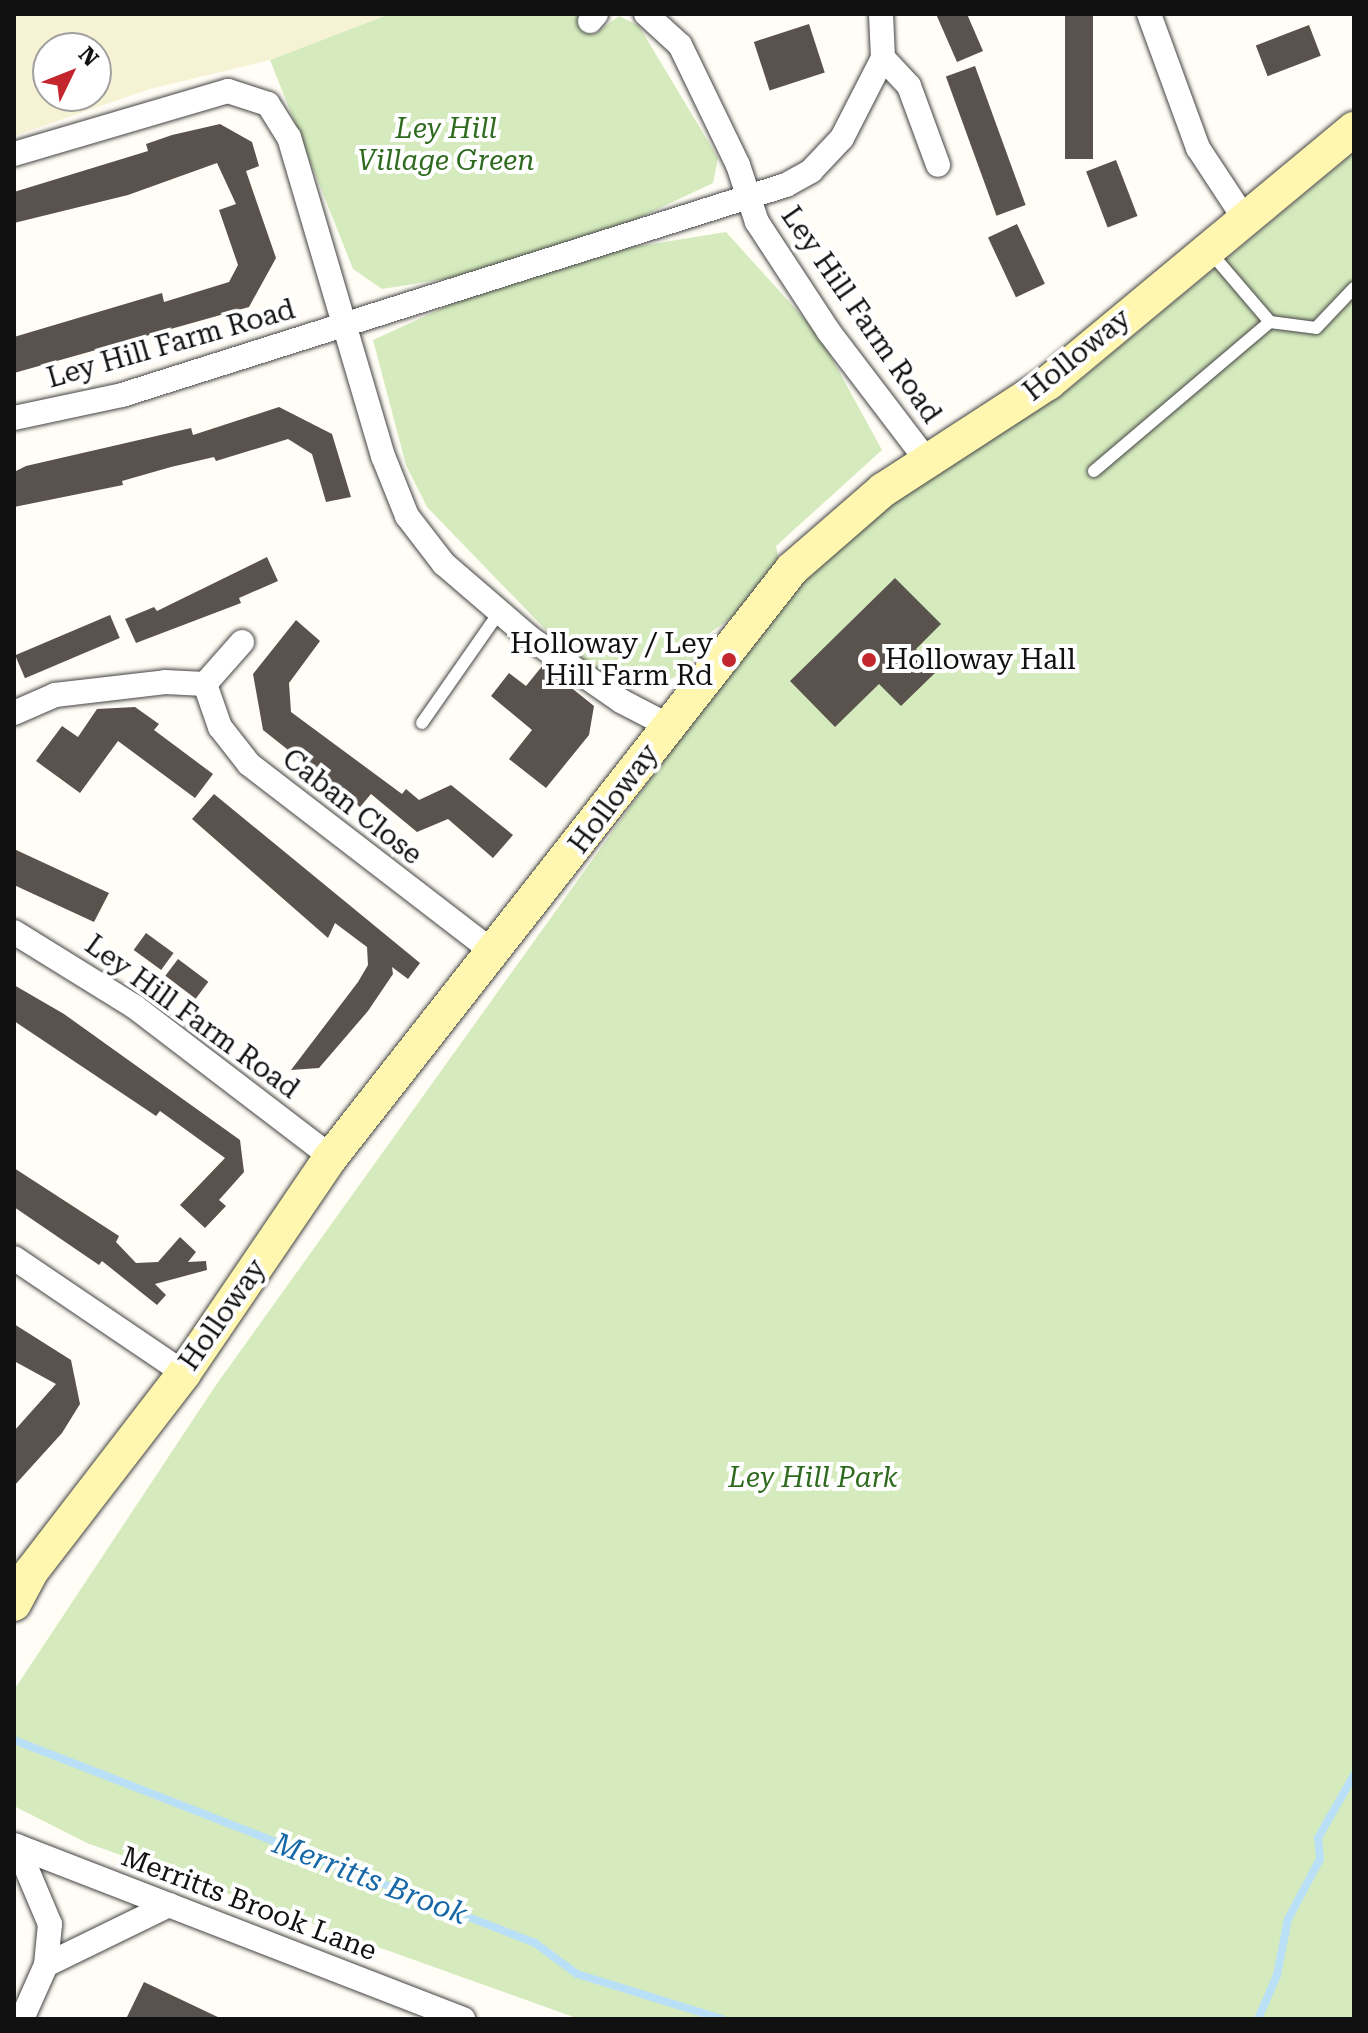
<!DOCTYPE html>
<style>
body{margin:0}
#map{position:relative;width:1368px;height:2033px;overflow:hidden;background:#fffdf5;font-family:"Roboto Serif",serif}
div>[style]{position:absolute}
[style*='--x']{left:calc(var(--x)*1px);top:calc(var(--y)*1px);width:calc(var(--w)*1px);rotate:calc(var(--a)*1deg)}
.farmland>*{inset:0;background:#f6f3d4}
.green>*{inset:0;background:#d5ebbd}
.stream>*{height:8px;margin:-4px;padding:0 4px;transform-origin:4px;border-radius:4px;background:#b9e0f7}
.building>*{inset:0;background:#5a524d;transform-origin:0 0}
.roads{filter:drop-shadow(0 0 2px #444) drop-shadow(0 0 2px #444)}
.lane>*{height:12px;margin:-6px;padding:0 6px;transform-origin:6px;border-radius:6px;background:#fff}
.street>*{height:24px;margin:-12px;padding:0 12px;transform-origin:12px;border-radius:12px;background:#fff}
.secondary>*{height:34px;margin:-17px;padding:0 17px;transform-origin:17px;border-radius:17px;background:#fff6b0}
.dots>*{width:22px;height:22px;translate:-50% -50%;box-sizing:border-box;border:4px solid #fff;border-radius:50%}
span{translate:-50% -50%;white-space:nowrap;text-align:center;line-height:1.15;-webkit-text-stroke:8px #fff;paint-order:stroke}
.park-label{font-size:28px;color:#2f6b1f;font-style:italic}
.street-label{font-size:28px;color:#111}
.poi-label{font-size:28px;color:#111}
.right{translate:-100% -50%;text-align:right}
.left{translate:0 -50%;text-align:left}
.water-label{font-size:30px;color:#1768a6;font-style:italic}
.frame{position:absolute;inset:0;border:16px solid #111;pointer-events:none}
.north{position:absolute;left:32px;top:32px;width:80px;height:80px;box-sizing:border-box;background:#fff;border:2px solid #a0a0a0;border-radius:50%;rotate:47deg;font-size:22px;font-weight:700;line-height:32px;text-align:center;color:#111}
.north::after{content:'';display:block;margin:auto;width:28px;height:36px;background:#c4262e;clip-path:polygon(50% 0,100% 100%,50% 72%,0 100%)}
</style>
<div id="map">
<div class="farmland">
<i style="clip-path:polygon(evenodd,14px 14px,390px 14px,270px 60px,150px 89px,14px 136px,14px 14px,48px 48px,96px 48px,96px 96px,48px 96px,48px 48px)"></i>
</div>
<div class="green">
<i style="clip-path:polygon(390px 14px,578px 14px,593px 35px,619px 16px,639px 26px,718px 158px,713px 183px,547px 261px,726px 232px,819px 335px,882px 450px,776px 546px,783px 580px,710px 633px,687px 671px,659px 685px,600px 686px,427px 507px,406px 465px,373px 340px,539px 264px,382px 289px,353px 269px,270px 60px)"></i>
<i style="clip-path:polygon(1354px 153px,1354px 2019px,579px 2019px,87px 1843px,14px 1806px,14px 1690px,216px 1385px,684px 732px,805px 577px,904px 493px,1062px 395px)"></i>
</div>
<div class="stream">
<i style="--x:14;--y:1740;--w:559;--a:21.29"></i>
<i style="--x:535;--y:1943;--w:52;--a:36.4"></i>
<i style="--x:577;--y:1974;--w:152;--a:17.2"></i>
<i style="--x:1258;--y:2019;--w:48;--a:-66.6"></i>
<i style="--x:1277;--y:1975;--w:57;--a:-78.9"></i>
<i style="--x:1288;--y:1919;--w:68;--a:-61.9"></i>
<i style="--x:1320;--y:1859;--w:21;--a:-95"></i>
<i style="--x:1318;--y:1838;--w:73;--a:-60.3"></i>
</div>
<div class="building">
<i style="clip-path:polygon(936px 14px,967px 14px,983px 51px,957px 62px)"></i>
<i style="left:1065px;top:14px;width:28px;height:145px"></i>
<i style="left:809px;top:24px;width:51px;height:58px;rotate:72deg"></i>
<i style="left:1309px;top:25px;width:33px;height:57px;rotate:69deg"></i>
<i style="left:975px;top:66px;width:148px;height:31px;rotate:70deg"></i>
<i style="clip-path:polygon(220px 124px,252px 142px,259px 166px,246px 171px,276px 258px,249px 307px,14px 373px,14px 337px,162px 293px,164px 302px,229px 282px,238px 265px,219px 210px,236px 204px,217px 163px,128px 195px,14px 223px,14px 192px,148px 151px,146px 144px,172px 135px)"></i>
<i style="left:1116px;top:160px;width:60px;height:32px;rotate:69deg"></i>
<i style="left:1017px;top:224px;width:66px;height:32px;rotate:65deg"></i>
<i style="clip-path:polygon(279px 407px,332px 434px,351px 497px,326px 502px,312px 454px,288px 439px,216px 461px,214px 457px,171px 467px,122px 481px,123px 485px,14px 507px,14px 472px,26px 466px,191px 428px,193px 435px)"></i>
<i style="clip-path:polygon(267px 557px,278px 581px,239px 598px,241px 603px,136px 643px,125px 619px,154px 607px,157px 611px)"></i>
<i style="clip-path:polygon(895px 578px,941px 624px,916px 649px,937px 671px,901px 706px,879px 684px,835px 727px,790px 681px)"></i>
<i style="left:110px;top:615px;width:25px;height:103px;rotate:67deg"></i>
<i style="clip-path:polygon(296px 620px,320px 641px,289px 683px,291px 712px,402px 794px,406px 789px,419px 800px,451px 785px,513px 835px,493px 858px,448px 819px,417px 832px,371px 794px,360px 807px,263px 730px,253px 674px)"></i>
<i style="clip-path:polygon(543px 665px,594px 706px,589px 735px,546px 788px,509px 759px,532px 730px,491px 696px,509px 673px,526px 686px)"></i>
<i style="clip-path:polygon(135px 707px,159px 724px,154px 730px,213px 774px,195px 798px,118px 741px,80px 793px,36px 761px,62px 726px,78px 737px,97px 709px)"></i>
<i style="clip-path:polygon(214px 794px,420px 963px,408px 979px,392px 967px,393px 974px,368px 1011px,319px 1068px,291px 1070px,358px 982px,368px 965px,367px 947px,335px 923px,328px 938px,192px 819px)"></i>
<i style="clip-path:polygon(14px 849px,109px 893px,94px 922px,14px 885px)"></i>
<i style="left:146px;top:933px;width:34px;height:21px;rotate:36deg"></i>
<i style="left:178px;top:959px;width:38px;height:21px;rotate:37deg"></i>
<i style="clip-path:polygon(14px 985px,64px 1014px,240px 1140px,244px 1172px,219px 1200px,226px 1206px,205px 1228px,180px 1205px,225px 1158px,160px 1111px,156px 1116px,14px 1021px)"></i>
<i style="clip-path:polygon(14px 1168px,119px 1236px,116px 1242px,136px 1263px,158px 1262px,180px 1237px,196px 1252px,188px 1262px,206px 1261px,207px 1270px,155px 1284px,166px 1295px,157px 1305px,102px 1261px,99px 1265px,14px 1207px)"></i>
<i style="clip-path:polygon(14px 1324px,71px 1360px,80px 1404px,62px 1433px,14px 1486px,14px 1431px,56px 1384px,14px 1361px)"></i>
<i style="clip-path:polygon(144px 1982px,222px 2019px,126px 2019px)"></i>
</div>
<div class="roads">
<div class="lane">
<i style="--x:1270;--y:322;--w:46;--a:7.4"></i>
<i style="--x:1316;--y:328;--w:55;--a:-46.5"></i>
<i style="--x:1094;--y:471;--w:231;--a:-40.3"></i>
<i style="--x:1270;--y:322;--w:91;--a:-130.5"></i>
<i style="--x:422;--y:723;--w:136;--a:-55.1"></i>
</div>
<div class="street">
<i style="--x:646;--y:14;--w:46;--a:42.4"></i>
<i style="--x:680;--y:45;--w:133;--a:64.2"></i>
<i style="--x:738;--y:165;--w:60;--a:71.6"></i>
<i style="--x:757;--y:222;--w:131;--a:56.8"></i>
<i style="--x:829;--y:332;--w:163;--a:52.7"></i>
<i style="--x:1149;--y:14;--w:143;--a:69.9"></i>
<i style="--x:1198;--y:148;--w:84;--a:56.7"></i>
<i style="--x:590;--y:21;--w:9;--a:-49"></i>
<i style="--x:883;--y:58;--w:38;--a:47"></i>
<i style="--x:909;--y:86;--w:84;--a:69.8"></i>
<i style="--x:14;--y:154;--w:223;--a:-16.4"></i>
<i style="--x:228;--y:91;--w:42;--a:18"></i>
<i style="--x:268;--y:104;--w:39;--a:58"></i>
<i style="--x:289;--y:137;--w:333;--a:73.6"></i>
<i style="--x:383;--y:456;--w:65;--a:68.2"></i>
<i style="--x:407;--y:516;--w:61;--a:52.4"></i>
<i style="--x:444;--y:564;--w:113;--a:40.7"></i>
<i style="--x:530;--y:638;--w:111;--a:34.7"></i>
<i style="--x:621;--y:701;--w:54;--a:27.5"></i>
<i style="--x:14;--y:418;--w:110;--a:-12"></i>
<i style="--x:122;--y:395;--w:696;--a:-17.55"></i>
<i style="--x:786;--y:185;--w:29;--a:-29"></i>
<i style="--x:811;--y:171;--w:45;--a:-46.8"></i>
<i style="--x:842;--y:138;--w:90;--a:-62.9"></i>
<i style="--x:883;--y:58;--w:44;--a:-92.6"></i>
<i style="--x:205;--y:684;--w:56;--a:-48.6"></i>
<i style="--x:14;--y:713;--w:45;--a:-23.7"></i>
<i style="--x:55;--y:695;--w:111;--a:-6.7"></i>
<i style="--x:165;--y:682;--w:40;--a:2.9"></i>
<i style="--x:205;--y:684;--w:46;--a:70.8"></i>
<i style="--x:220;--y:727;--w:47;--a:51.9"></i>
<i style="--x:249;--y:764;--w:309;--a:37.6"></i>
<i style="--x:14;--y:932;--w:142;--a:31.8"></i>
<i style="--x:135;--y:1007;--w:247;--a:37.4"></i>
<i style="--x:14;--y:1258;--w:205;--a:34.1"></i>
<i style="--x:14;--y:1845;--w:482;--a:21.2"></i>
<i style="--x:17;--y:1846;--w:85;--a:67.1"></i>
<i style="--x:50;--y:1924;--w:41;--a:95.6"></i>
<i style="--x:46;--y:1965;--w:59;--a:114"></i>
<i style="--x:46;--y:1965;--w:137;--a:-26"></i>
</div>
<div class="secondary">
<i style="--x:14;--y:1604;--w:36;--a:-62"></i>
<i style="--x:31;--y:1572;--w:251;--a:-52.4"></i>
<i style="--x:184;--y:1373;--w:261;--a:-55.8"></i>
<i style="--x:331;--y:1157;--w:747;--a:-51.9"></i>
<i style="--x:792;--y:569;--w:121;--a:-41"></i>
<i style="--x:883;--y:490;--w:197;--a:-33"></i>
<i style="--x:1048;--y:383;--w:398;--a:-39.7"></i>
</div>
</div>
<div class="dots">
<i style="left:729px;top:660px;background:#c4262e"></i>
<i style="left:869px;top:660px;background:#c4262e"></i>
</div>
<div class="park-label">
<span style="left:446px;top:145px">Ley Hill<br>Village Green</span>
<span style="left:813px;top:1478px">Ley Hill Park</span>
</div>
<div class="street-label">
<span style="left:861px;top:315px;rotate:55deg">Ley Hill Farm Road</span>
<span style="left:171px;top:344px;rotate:-16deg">Ley Hill Farm Road</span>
<span style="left:1077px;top:355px;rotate:-39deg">Holloway</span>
<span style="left:614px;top:799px;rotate:-53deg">Holloway</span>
<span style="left:352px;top:807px;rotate:38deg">Caban Close</span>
<span style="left:192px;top:1017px;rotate:36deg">Ley Hill Farm Road</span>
<span style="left:223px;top:1315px;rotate:-55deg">Holloway</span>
<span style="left:249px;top:1904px;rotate:21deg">Merritts Brook Lane</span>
</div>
<div class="poi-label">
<span class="right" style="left:713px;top:660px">Holloway / Ley<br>Hill Farm Rd</span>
<span class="left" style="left:885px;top:660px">Holloway Hall</span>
</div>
<div class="water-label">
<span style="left:370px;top:1879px;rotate:21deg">Merritts Brook</span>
</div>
<div class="frame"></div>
<div class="north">N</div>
</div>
